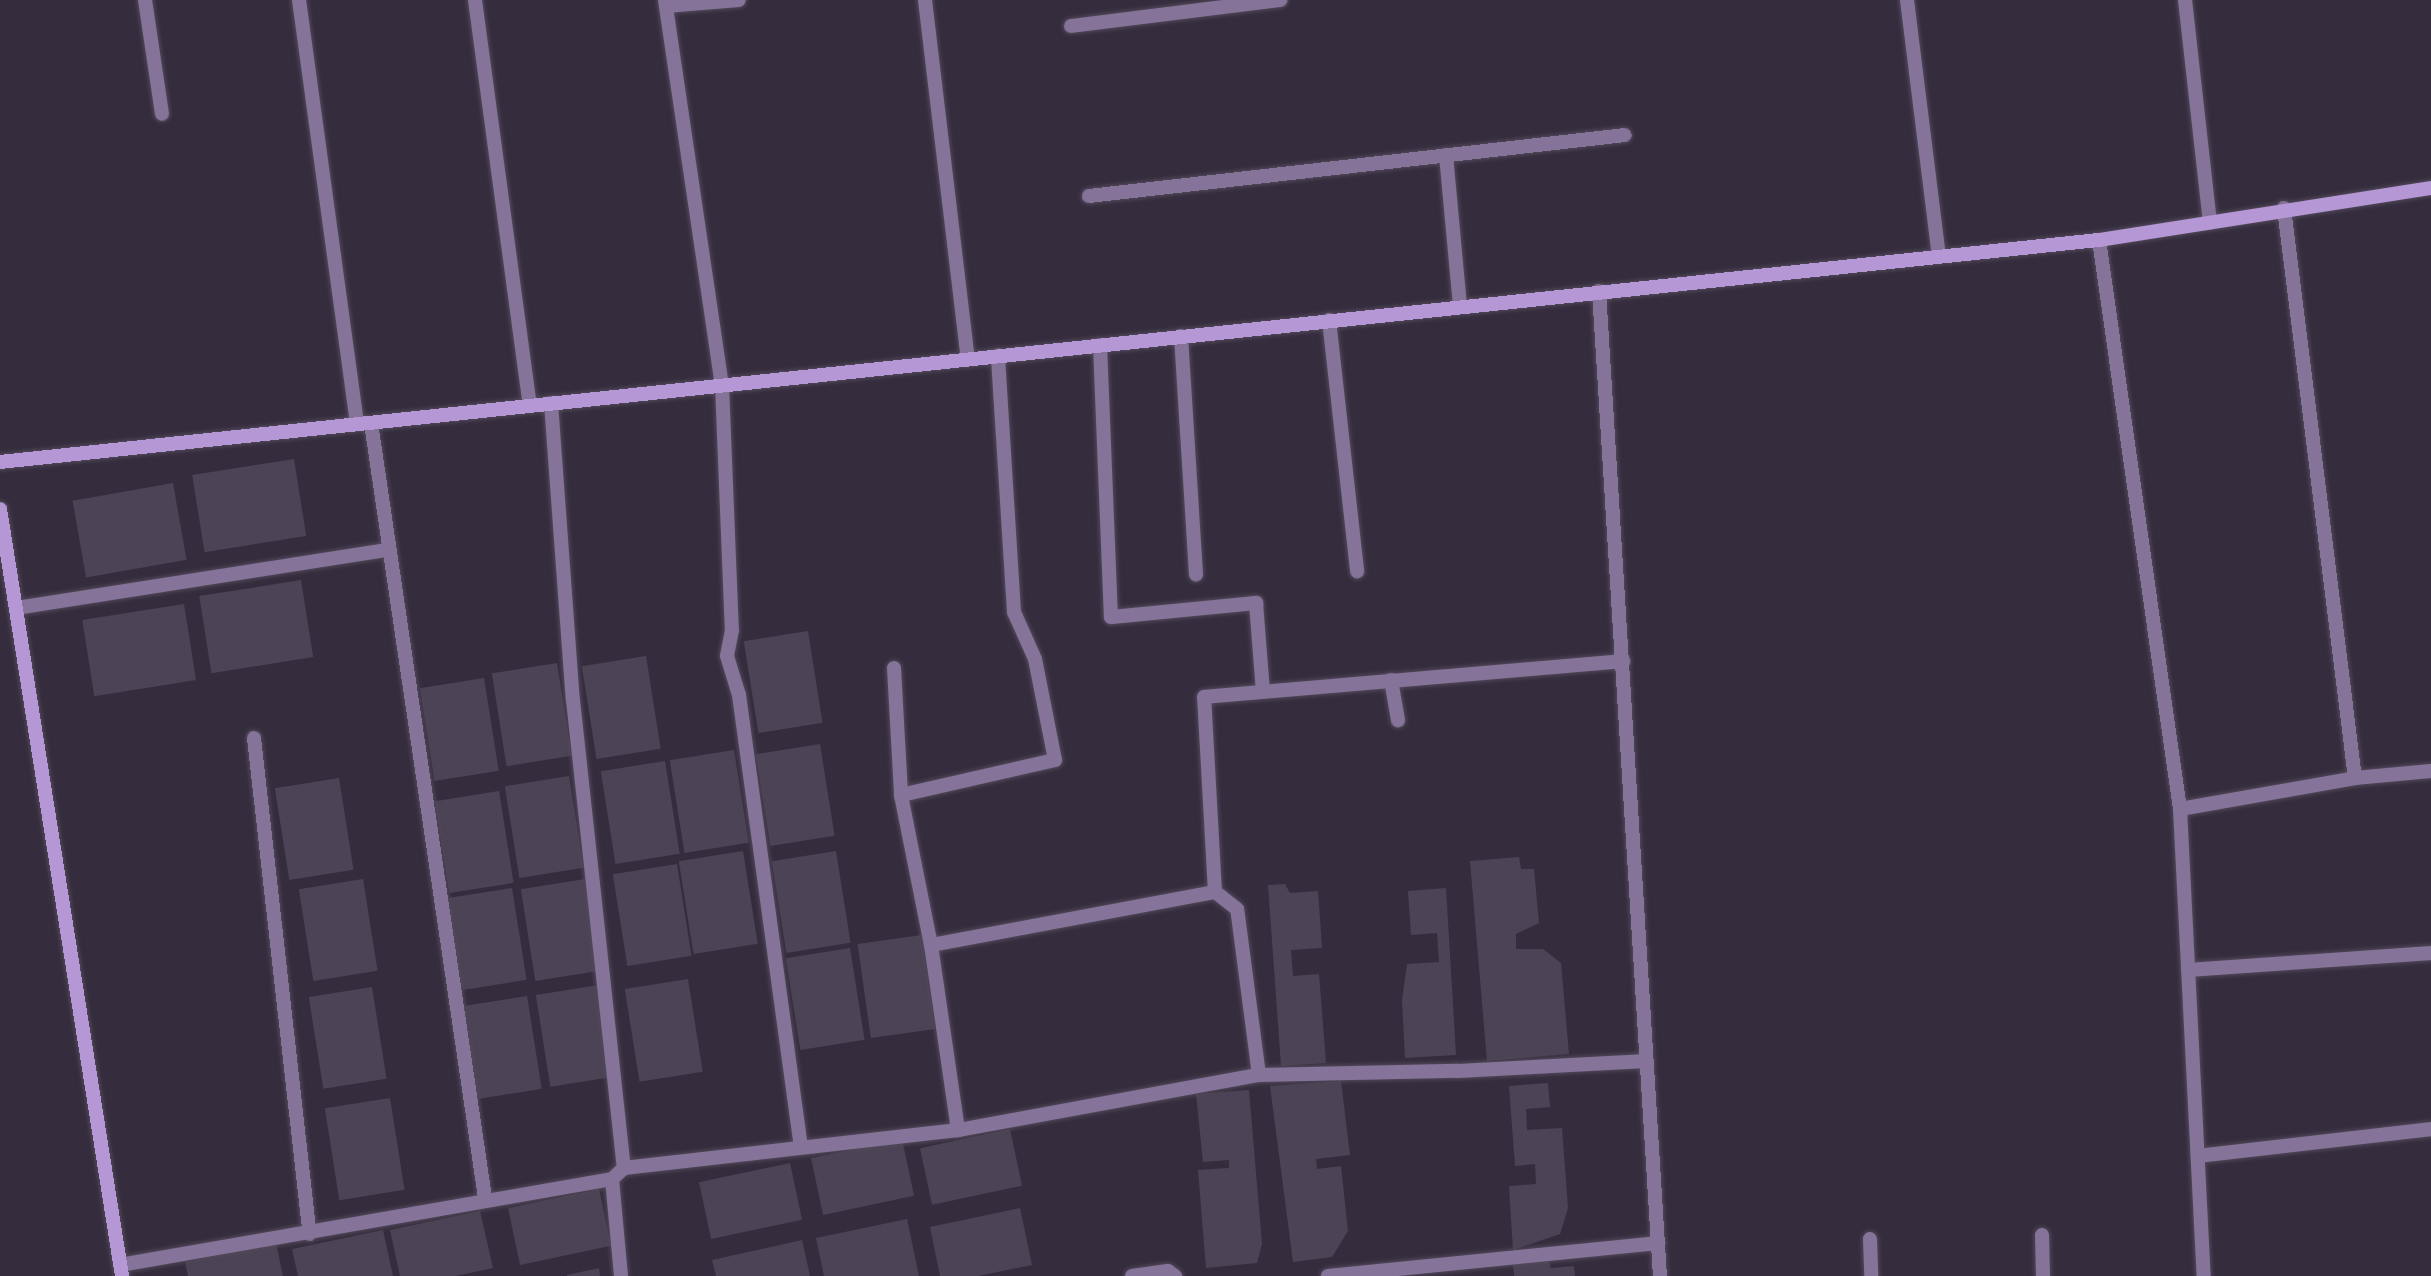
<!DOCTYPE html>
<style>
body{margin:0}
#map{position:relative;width:2431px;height:1276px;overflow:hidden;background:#352d3e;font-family:"Varela Round",sans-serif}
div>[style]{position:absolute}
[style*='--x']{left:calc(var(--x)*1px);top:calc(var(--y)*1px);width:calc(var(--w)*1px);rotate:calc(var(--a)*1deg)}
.building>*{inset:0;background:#4c4456;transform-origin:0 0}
.roads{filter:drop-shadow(0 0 2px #514959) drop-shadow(0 0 2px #514959)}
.street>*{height:14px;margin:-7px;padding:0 7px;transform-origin:7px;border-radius:7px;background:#85739a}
.secondary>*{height:14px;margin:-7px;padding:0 7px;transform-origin:7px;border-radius:7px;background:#b597d6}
span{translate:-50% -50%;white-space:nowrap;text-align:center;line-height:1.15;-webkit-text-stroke:5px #352d3e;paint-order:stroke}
</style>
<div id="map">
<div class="building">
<i style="left:294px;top:459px;width:78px;height:103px;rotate:81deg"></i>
<i style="left:173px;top:483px;width:78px;height:102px;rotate:80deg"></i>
<i style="left:301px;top:580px;width:78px;height:103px;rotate:81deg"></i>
<i style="left:184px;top:604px;width:77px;height:103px;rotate:81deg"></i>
<i style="left:808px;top:631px;width:93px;height:65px;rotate:81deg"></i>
<i style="left:646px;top:656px;width:94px;height:65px;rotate:81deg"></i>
<i style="left:557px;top:663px;width:94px;height:66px;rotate:81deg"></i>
<i style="left:484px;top:678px;width:94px;height:65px;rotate:81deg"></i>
<i style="left:820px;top:744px;width:93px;height:65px;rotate:81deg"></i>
<i style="left:734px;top:750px;width:94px;height:65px;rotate:81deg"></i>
<i style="left:665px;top:761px;width:94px;height:65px;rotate:81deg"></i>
<i style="left:569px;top:776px;width:93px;height:65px;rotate:81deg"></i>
<i style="left:339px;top:778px;width:93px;height:65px;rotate:81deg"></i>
<i style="left:499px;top:791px;width:93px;height:65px;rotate:81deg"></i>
<i style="left:743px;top:851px;width:94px;height:65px;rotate:81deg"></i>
<i style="left:836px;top:851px;width:93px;height:65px;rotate:81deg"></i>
<i style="clip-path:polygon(1519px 857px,1521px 869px,1534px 869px,1539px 923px,1516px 934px,1516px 949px,1543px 949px,1561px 963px,1569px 1054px,1487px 1061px,1470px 861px)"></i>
<i style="left:677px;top:864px;width:93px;height:65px;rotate:81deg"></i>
<i style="left:363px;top:879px;width:93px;height:65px;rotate:81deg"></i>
<i style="left:585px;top:879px;width:93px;height:65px;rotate:81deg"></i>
<i style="clip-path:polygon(1285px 884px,1290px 893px,1318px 891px,1322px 948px,1291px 950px,1293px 976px,1319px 974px,1326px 1063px,1281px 1066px,1268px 885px)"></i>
<i style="left:512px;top:888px;width:93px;height:66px;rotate:81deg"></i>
<i style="clip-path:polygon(1446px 888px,1456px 1055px,1405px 1058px,1402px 1000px,1407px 964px,1439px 962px,1437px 933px,1411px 935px,1408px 891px)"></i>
<i style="left:922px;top:935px;width:95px;height:65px;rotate:82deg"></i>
<i style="left:850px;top:948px;width:93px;height:65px;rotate:81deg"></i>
<i style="left:688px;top:979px;width:94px;height:64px;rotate:81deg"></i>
<i style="left:599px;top:985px;width:93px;height:64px;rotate:81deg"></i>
<i style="left:372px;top:987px;width:93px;height:64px;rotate:81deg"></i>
<i style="left:527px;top:996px;width:94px;height:66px;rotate:81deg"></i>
<i style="clip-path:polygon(1341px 1081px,1350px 1155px,1316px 1159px,1317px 1169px,1341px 1166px,1348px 1231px,1332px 1257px,1293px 1262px,1270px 1086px)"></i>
<i style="clip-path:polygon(1548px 1083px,1550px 1107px,1526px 1109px,1527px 1130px,1562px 1128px,1568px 1208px,1560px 1234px,1513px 1250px,1509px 1186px,1536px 1184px,1535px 1164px,1515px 1166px,1509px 1086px)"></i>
<i style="clip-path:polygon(1249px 1090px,1262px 1244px,1257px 1263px,1206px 1268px,1198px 1170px,1229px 1168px,1229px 1160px,1203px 1162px,1196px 1094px)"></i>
<i style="left:390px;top:1098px;width:93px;height:66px;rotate:81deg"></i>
<i style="left:1010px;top:1129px;width:58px;height:92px;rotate:78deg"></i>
<i style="left:902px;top:1139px;width:58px;height:93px;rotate:78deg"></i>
<i style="left:790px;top:1163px;width:58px;height:93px;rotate:78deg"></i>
<i style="left:599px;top:1189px;width:58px;height:93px;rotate:78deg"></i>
<i style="clip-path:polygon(1020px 1208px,1032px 1265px,978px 1276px,940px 1276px,930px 1227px)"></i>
<i style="clip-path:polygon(480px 1211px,493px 1268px,456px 1276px,400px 1276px,390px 1230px)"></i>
<i style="clip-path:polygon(907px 1219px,919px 1276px,824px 1276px,816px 1238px)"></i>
<i style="clip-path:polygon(383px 1230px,393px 1276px,298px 1276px,292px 1249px)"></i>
<i style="clip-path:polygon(802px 1240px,810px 1276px,716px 1276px,712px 1260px)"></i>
<i style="clip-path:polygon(276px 1243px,283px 1276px,188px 1276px,185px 1262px)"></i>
<i style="clip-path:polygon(1549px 1260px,1551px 1268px,1574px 1266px,1575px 1276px,1514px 1276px,1513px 1263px)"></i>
<i style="clip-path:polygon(599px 1268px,600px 1276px,567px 1276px,567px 1275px)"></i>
</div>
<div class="roads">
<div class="street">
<i style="--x:145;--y:0;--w:115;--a:81.5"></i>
<i style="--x:299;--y:0;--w:428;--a:82.2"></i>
<i style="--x:475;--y:0;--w:409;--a:82.3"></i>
<i style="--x:665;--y:0;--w:389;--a:81.6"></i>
<i style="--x:722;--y:385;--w:245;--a:87.7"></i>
<i style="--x:732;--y:630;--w:26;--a:101"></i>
<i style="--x:727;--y:656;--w:41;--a:72.9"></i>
<i style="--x:739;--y:695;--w:455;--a:82.2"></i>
<i style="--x:925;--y:0;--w:361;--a:83.2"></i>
<i style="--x:1907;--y:0;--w:258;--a:82.9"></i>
<i style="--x:2185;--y:0;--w:224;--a:83.6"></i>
<i style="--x:666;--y:6;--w:73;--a:-4.7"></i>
<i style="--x:1071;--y:26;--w:211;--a:-7.1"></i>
<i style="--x:1446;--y:155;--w:151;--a:84.7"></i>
<i style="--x:1089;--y:196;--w:539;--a:-6.49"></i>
<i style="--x:2284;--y:208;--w:574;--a:82.9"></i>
<i style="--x:2099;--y:240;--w:575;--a:81.9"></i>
<i style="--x:2180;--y:809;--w:468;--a:87.1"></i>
<i style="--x:1599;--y:291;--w:987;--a:86.46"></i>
<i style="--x:1329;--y:320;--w:253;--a:83.6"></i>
<i style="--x:1181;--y:336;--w:239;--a:86.4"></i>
<i style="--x:1100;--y:345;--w:272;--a:87.7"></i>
<i style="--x:1111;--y:617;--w:146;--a:-5.5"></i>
<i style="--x:1256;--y:603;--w:88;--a:85.5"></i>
<i style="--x:551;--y:403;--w:298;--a:85.8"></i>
<i style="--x:573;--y:700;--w:471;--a:83.8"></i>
<i style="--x:371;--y:423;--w:783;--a:81.63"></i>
<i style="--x:16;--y:608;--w:375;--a:-8.9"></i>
<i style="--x:894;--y:668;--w:127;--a:86.8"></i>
<i style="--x:901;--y:795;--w:153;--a:78.7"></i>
<i style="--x:931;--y:945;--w:187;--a:81.7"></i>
<i style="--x:1391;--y:680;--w:41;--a:80.1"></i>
<i style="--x:254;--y:738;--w:499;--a:83.6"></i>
<i style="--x:901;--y:795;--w:158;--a:-12.8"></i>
<i style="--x:1055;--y:760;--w:103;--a:-101.2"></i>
<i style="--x:1035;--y:659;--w:51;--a:-114.1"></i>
<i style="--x:1014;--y:612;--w:257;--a:-93.6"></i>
<i style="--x:2180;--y:809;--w:178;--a:-10"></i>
<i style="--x:2355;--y:778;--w:76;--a:-5.3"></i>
<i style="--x:931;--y:945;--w:289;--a:-10.6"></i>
<i style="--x:2188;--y:970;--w:244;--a:-4"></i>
<i style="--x:1259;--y:1075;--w:167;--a:-97.5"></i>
<i style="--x:1237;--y:909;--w:28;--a:-142"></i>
<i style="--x:1215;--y:892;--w:195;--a:-93.2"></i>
<i style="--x:1204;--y:697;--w:421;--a:-4.9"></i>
<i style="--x:2198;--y:1156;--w:235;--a:-6.6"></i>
<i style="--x:612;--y:1179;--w:97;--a:84.7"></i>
<i style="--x:2042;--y:1235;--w:41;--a:88.6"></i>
<i style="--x:1870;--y:1239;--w:37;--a:88"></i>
<i style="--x:120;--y:1265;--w:499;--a:-9.9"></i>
<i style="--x:612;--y:1179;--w:16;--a:-43"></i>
<i style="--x:624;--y:1168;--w:336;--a:-6.5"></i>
<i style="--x:958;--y:1130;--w:306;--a:-10.4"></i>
<i style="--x:1259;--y:1075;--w:199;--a:-1.2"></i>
<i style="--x:1458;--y:1071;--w:189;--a:-3"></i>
<i style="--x:1132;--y:1276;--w:36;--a:-8"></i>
<i style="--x:1168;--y:1271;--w:9;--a:36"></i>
<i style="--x:1328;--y:1276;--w:332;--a:-5.7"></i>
</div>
<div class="secondary">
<i style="--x:0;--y:462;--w:2111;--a:-6.04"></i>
<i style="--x:2099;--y:240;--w:336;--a:-8.9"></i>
<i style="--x:0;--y:509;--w:777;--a:80.96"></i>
</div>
</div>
</div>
